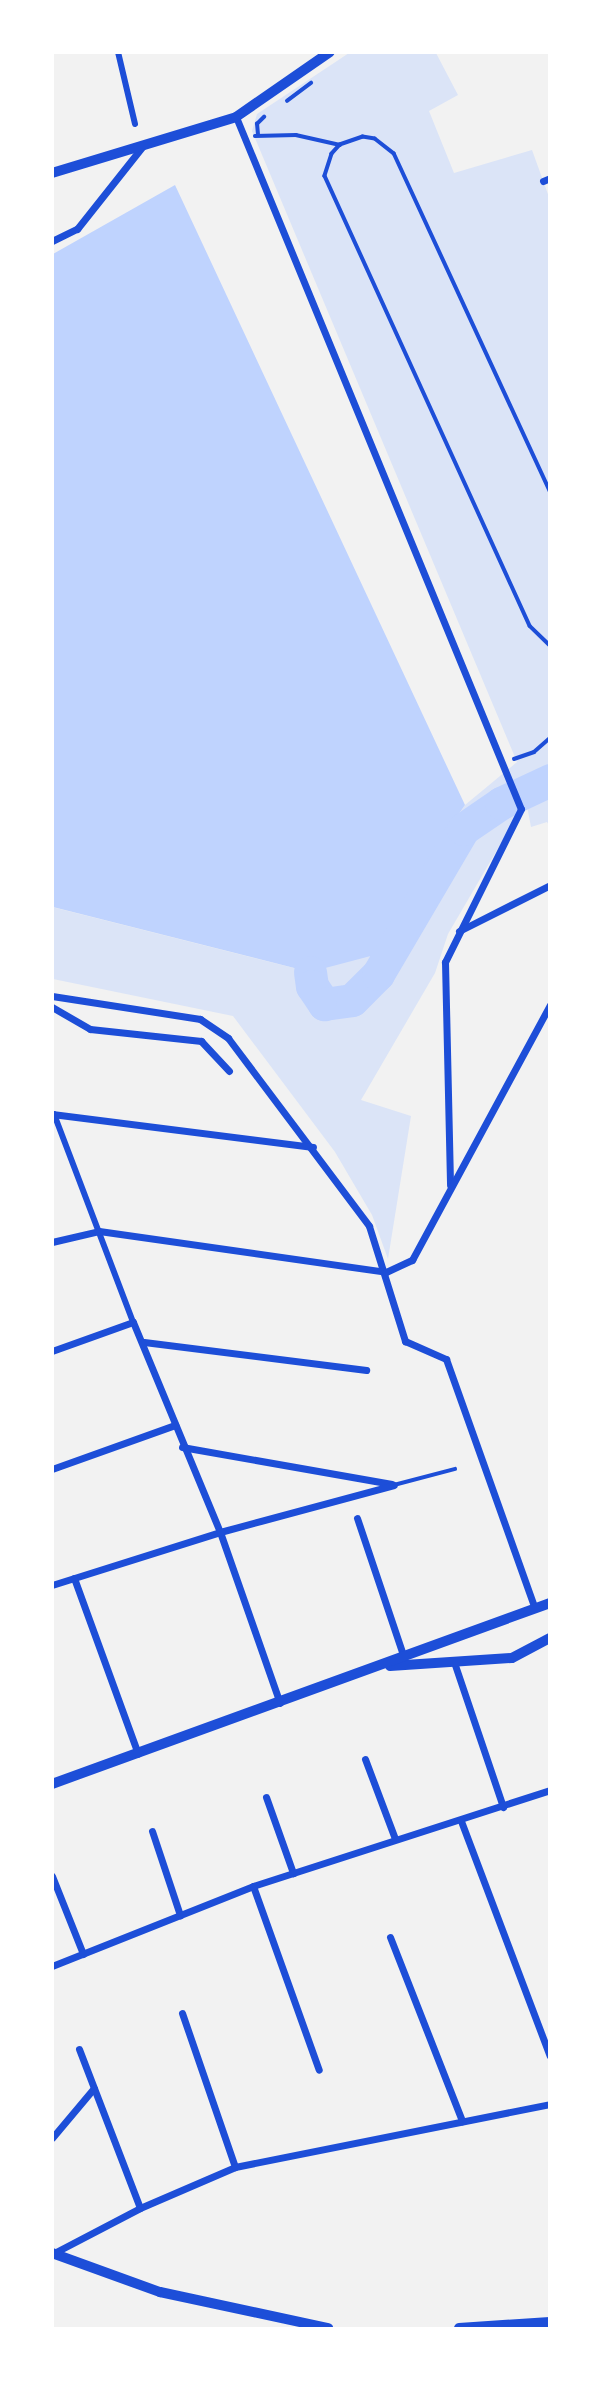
<!DOCTYPE html>
<style>
body{margin:0}
#map{position:relative;width:602px;height:2381px;overflow:hidden;background:#f2f2f2;font-family:Ubuntu,sans-serif}
div>[style]{position:absolute}
[style*='--x']{left:calc(var(--x)*1px);top:calc(var(--y)*1px);width:calc(var(--w)*1px);rotate:calc(var(--a)*1deg)}
.green>*{inset:0;background:#dbe4f7}
.water>*{inset:0;background:#bfd3fe}
.river>*{height:33px;margin:-16.5px;padding:0 16.5px;transform-origin:16.5px;border-radius:16.5px;background:#bfd3fe}
.path>*{height:3.5px;margin:-1.75px;padding:0 1.75px;transform-origin:1.75px;border-radius:1.75px;background:#1d4ed8}
.service>*{height:3.5px;margin:-1.75px;padding:0 1.75px;transform-origin:1.75px;border-radius:1.75px;background:#1d4ed8}
.pedestrian>*{height:6px;margin:-3px;padding:0 3px;transform-origin:3px;border-radius:3px;background:#1d4ed8}
.minor>*{height:7px;margin:-3.5px;padding:0 3.5px;transform-origin:3.5px;border-radius:3.5px;background:#1d4ed8}
.tertiary>*{height:10px;margin:-5px;padding:0 5px;transform-origin:5px;border-radius:5px;background:#1d4ed8}
.secondary>*{height:10px;margin:-5px;padding:0 5px;transform-origin:5px;border-radius:5px;background:#1d4ed8}
span{translate:-50% -50%;white-space:nowrap;text-align:center;line-height:1.15;-webkit-text-stroke:5px #fff;paint-order:stroke}
.frame{position:absolute;inset:0;border:54px solid #fff;pointer-events:none}
</style>
<div id="map">
<div class="green">
<i style="clip-path:polygon(349px 53px,436px 53px,458px 95px,429px 111px,454px 173px,532px 150px,549px 197px,550px 827px,547px 822px,531px 827px,527px 806px,521px 809px,448px 934px,435px 973px,361px 1100px,411px 1116px,388px 1259px,372px 1215px,335px 1152px,233px 1016px,53px 979px,52px 907px,310px 972px,409px 907px,442px 838px,465px 805px,517px 762px,252px 131px,257px 114px)"></i>
</div>
<div class="water">
<i style="clip-path:polygon(175px 185px,465px 805px,442px 838px,382px 953px,310px 972px,53px 907px,53px 254px)"></i>
</div>
<div class="river">
<i style="--x:310;--y:972;--w:14;--a:82"></i>
<i style="--x:312;--y:986;--w:22;--a:56"></i>
<i style="--x:324;--y:1004;--w:28;--a:-8"></i>
<i style="--x:352;--y:1000;--w:37;--a:-45"></i>
<i style="--x:378;--y:974;--w:168;--a:-59.6"></i>
<i style="--x:463;--y:829;--w:46;--a:-34.4"></i>
<i style="--x:501;--y:803;--w:54;--a:-25.1"></i>
</div>
<div class="path">
<i style="--x:287;--y:101;--w:30;--a:-37"></i>
<i style="--x:258;--y:135;--w:11;--a:-95"></i>
<i style="--x:257;--y:124;--w:10;--a:-45"></i>
<i style="--x:255;--y:136;--w:41;--a:-1.4"></i>
<i style="--x:296;--y:135;--w:45;--a:12.8"></i>
<i style="--x:550;--y:492;--w:372;--a:-114.8"></i>
<i style="--x:394;--y:154;--w:24;--a:-142"></i>
<i style="--x:375;--y:139;--w:12;--a:-171"></i>
<i style="--x:363;--y:137;--w:24;--a:161"></i>
<i style="--x:340;--y:145;--w:12;--a:132"></i>
<i style="--x:332;--y:154;--w:23;--a:108"></i>
<i style="--x:325;--y:176;--w:494;--a:65.5"></i>
<i style="--x:530;--y:626;--w:28;--a:44"></i>
<i style="--x:514;--y:759;--w:21;--a:-19"></i>
<i style="--x:534;--y:752;--w:21;--a:-41"></i>
</div>
<div class="service">
<i style="--x:394;--y:1485;--w:63;--a:-14.7"></i>
</div>
<div class="pedestrian">
<i style="--x:118;--y:52;--w:74;--a:76.7"></i>
<i style="--x:54;--y:1114;--w:222;--a:69.2"></i>
</div>
<div class="minor">
<i style="--x:236;--y:117;--w:748;--a:67.62"></i>
<i style="--x:521;--y:809;--w:171;--a:116.4"></i>
<i style="--x:445;--y:962;--w:223;--a:88.7"></i>
<i style="--x:543;--y:181;--w:8;--a:-23"></i>
<i style="--x:52;--y:241;--w:28;--a:-26"></i>
<i style="--x:77;--y:229;--w:105;--a:-51.6"></i>
<i style="--x:459;--y:931;--w:102;--a:-26.8"></i>
<i style="--x:52;--y:996;--w:150;--a:8.8"></i>
<i style="--x:200;--y:1019;--w:34;--a:34"></i>
<i style="--x:228;--y:1038;--w:235;--a:53.1"></i>
<i style="--x:369;--y:1226;--w:121;--a:72.6"></i>
<i style="--x:405;--y:1341;--w:45;--a:23.7"></i>
<i style="--x:446;--y:1359;--w:265;--a:70.4"></i>
<i style="--x:52;--y:1007;--w:44;--a:30.1"></i>
<i style="--x:90;--y:1029;--w:112;--a:6.2"></i>
<i style="--x:201;--y:1041;--w:41;--a:47"></i>
<i style="--x:52;--y:1114;--w:263;--a:7.2"></i>
<i style="--x:52;--y:1242;--w:48;--a:-13.2"></i>
<i style="--x:99;--y:1231;--w:290;--a:8.1"></i>
<i style="--x:386;--y:1272;--w:29;--a:-25"></i>
<i style="--x:412;--y:1260;--w:290;--a:-61.6"></i>
<i style="--x:144;--y:1342;--w:224;--a:7.2"></i>
<i style="--x:52;--y:1351;--w:86;--a:-19.7"></i>
<i style="--x:133;--y:1322;--w:227;--a:67.5"></i>
<i style="--x:220;--y:1532;--w:181;--a:70.7"></i>
<i style="--x:182;--y:1447;--w:213;--a:10"></i>
<i style="--x:52;--y:1469;--w:131;--a:-19.7"></i>
<i style="--x:357;--y:1518;--w:148;--a:71.4"></i>
<i style="--x:74;--y:1578;--w:187;--a:70"></i>
<i style="--x:52;--y:1585;--w:176;--a:-17.5"></i>
<i style="--x:220;--y:1532;--w:180;--a:-15.1"></i>
<i style="--x:455;--y:1665;--w:150;--a:71.3"></i>
<i style="--x:365;--y:1759;--w:85;--a:69.4"></i>
<i style="--x:266;--y:1797;--w:81;--a:70.4"></i>
<i style="--x:461;--y:1821;--w:251;--a:69.3"></i>
<i style="--x:152;--y:1831;--w:89;--a:71.6"></i>
<i style="--x:52;--y:1876;--w:84;--a:68.3"></i>
<i style="--x:253;--y:1886;--w:195;--a:70.3"></i>
<i style="--x:390;--y:1937;--w:198;--a:68.6"></i>
<i style="--x:52;--y:1966;--w:216;--a:-21.7"></i>
<i style="--x:253;--y:1886;--w:312;--a:-17.9"></i>
<i style="--x:182;--y:2013;--w:163;--a:71"></i>
<i style="--x:79;--y:2049;--w:170;--a:69"></i>
<i style="--x:52;--y:2138;--w:65;--a:-50"></i>
<i style="--x:54;--y:2253;--w:97;--a:-27.6"></i>
<i style="--x:140;--y:2208;--w:103;--a:-23.3"></i>
<i style="--x:235;--y:2167;--w:321;--a:-11.3"></i>
</div>
<div class="tertiary">
<i style="--x:390;--y:1666;--w:122;--a:-3.8"></i>
<i style="--x:512;--y:1658;--w:43;--a:-27.8"></i>
<i style="--x:52;--y:1784;--w:530;--a:-19.97"></i>
</div>
<div class="secondary">
<i style="--x:52;--y:173;--w:192;--a:-16.9"></i>
<i style="--x:236;--y:117;--w:114;--a:-34.7"></i>
<i style="--x:52;--y:2253;--w:115;--a:19.9"></i>
<i style="--x:160;--y:2292;--w:172;--a:12.1"></i>
<i style="--x:459;--y:2328;--w:91;--a:-3.8"></i>
</div>
<div class="frame"></div>
</div>
